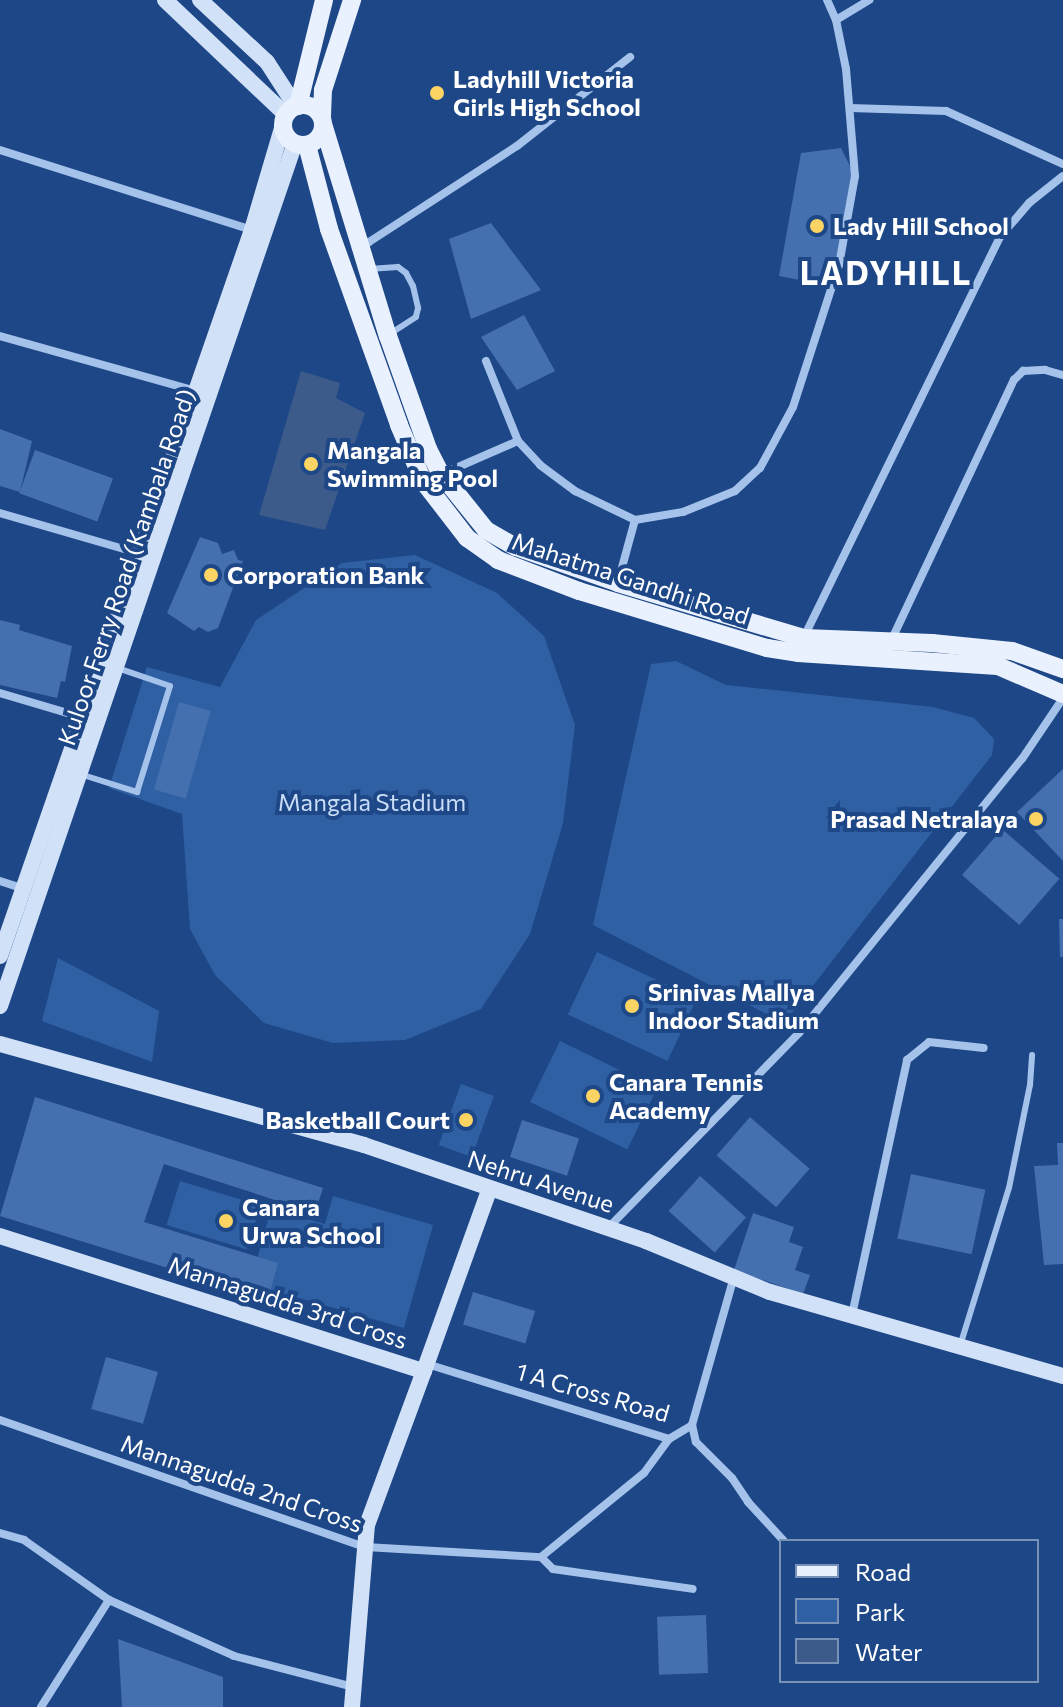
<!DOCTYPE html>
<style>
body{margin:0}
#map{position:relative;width:1063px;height:1707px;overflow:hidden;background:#1d4787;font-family:Commissioner,sans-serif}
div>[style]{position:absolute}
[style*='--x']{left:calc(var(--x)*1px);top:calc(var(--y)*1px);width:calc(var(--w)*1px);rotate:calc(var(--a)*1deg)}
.green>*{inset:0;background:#3060a4;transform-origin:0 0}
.water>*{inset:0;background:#3c5b8a}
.building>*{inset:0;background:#4570af;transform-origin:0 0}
.lane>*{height:6px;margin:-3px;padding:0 3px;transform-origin:3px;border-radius:3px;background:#a5c2eb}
.street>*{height:8px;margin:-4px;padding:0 4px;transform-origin:4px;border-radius:4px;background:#a5c2eb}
.secondary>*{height:16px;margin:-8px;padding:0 8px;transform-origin:8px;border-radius:8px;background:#d1e1f8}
.primary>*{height:18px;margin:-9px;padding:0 9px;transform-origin:9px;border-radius:9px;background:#eaf1fe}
.primary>.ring{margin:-9px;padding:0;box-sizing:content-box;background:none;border:18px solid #eaf1fe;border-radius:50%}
.dots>*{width:22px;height:22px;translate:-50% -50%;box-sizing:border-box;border:4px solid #1d4787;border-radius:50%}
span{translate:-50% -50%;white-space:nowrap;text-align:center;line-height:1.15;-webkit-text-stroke:8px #1d4787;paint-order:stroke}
.poi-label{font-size:24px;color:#fff;font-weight:700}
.left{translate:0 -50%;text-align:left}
.right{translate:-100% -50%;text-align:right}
.street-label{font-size:24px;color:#fff}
.park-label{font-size:24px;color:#caddf8}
.district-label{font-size:32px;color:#fff;font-weight:700;letter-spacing:2px}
.legend{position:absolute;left:779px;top:1539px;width:260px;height:144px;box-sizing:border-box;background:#1d4787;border:2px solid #7791b7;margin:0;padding:10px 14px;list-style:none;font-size:24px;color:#fff}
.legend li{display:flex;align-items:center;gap:16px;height:40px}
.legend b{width:40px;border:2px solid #7791b7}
</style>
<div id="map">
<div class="green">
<i style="clip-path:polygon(415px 555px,497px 593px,544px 636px,575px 725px,563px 823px,530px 934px,481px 1009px,405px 1040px,333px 1043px,264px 1023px,215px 975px,190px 929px,182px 814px,109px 788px,147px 667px,220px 687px,256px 620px,342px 563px)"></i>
<i style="clip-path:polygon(676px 661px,726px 685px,933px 707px,974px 718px,994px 739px,992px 755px,784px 1023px,593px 925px,651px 664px)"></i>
<i style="left:597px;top:952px;width:110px;height:69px;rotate:25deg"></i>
<i style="clip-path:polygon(58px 958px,159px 1011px,152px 1062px,42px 1021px)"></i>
<i style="left:560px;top:1041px;width:108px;height:68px;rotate:26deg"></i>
<i style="left:461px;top:1084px;width:35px;height:65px;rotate:20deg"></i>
<i style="left:180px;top:1181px;width:84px;height:46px;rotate:17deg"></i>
<i style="clip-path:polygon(333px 1196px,433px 1225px,404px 1328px,250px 1284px,271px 1209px,325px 1224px)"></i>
</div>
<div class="water">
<i style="clip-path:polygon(301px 371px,340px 383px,336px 398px,365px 413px,325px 530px,259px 515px)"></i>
</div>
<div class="building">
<i style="clip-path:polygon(841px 148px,855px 176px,832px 286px,779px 276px,801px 153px)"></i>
<i style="clip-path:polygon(491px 223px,541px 290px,471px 319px,449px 239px)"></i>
<i style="clip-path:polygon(524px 315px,555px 371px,517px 390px,481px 337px)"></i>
<i style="clip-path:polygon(0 429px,32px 441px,20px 492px,0 486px)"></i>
<i style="left:35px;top:450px;width:83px;height:46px;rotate:20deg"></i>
<i style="clip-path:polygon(200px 537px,218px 543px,222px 554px,234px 550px,238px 560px,243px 561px,218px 628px,208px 632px,199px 627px,194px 631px,167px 613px)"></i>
<i style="clip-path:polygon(0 620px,20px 625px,19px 630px,72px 646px,65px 682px,61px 681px,57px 698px,0 685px)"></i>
<i style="left:179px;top:702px;width:33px;height:91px;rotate:16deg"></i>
<i style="clip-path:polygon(1063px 769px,1063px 861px,1017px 812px)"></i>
<i style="left:1002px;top:829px;width:76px;height:61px;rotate:41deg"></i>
<i style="clip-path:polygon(1059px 919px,1063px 919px,1063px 957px,1060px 957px)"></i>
<i style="clip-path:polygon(35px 1097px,323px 1188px,315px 1213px,164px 1164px,144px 1222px,278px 1263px,268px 1299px,0 1216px)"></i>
<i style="left:750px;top:1117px;width:79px;height:51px;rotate:41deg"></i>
<i style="left:522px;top:1120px;width:60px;height:39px;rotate:18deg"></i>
<i style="clip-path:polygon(1057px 1143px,1063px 1143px,1063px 1264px,1044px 1265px,1034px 1166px,1058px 1165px)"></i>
<i style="left:911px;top:1174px;width:76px;height:66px;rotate:12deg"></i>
<i style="left:700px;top:1176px;width:62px;height:47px;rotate:42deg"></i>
<i style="clip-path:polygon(753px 1213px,794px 1227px,789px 1242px,803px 1247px,795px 1270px,810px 1275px,803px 1294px,734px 1270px)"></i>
<i style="left:473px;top:1292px;width:65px;height:34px;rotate:17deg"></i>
<i style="left:106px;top:1357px;width:54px;height:54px;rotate:16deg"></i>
<i style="left:706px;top:1615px;width:58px;height:49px;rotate:88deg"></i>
<i style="clip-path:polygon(118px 1639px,223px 1677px,223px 1707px,122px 1707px)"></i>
</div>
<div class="lane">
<i style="--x:369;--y:269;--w:29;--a:-4"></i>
<i style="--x:398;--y:267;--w:10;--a:37"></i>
<i style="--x:406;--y:273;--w:15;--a:62"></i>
<i style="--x:413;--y:286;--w:23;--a:77"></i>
<i style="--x:418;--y:308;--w:9;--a:103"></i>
<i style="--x:416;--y:317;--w:30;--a:147"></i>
<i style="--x:83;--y:775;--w:57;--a:17.5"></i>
<i style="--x:137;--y:792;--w:111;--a:-72.7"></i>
<i style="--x:170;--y:686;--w:56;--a:-161.2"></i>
<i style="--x:960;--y:1346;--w:165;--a:-72.8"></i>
<i style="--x:1009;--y:1188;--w:105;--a:-78.5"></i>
<i style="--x:1030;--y:1085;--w:30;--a:-86"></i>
</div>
<div class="street">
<i style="--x:836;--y:20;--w:39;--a:-31"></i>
<i style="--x:850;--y:108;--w:96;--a:1.8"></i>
<i style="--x:946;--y:111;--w:128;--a:24.4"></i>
<i style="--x:0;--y:150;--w:264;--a:17.6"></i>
<i style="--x:361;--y:241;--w:8;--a:7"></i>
<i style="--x:369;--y:242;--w:176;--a:-33"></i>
<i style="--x:517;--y:146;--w:144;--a:-38.2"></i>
<i style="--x:0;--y:336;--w:204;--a:15.7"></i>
<i style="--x:486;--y:361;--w:86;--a:68.2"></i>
<i style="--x:518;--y:441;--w:33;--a:47"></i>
<i style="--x:540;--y:465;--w:44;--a:36.6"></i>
<i style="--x:575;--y:491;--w:67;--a:25.8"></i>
<i style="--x:442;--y:474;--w:83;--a:-23.5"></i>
<i style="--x:0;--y:513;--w:147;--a:16.2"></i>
<i style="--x:618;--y:582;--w:64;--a:-74.7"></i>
<i style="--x:635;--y:520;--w:49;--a:-9.5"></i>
<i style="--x:683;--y:512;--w:56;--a:-22"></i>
<i style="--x:735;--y:491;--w:34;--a:-43"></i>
<i style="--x:760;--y:468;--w:69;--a:-61.6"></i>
<i style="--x:793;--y:407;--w:149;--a:-72.1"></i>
<i style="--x:839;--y:265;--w:90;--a:-79.8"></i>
<i style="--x:855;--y:176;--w:107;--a:-94.8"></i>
<i style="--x:846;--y:69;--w:50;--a:-101.5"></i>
<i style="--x:836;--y:20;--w:22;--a:-114"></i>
<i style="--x:803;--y:639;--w:448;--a:-63.9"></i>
<i style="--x:1000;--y:237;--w:45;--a:-49.5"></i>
<i style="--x:1029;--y:203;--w:43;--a:-38.5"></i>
<i style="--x:891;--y:641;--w:289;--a:-64.8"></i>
<i style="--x:1014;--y:380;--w:13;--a:-45"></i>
<i style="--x:1023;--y:371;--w:22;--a:-3"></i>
<i style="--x:1045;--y:370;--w:19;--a:16"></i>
<i style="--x:0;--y:693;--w:84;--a:16.5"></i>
<i style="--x:0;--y:881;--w:23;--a:18"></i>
<i style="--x:608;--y:1228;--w:273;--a:-45.6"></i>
<i style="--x:799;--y:1033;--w:353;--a:-50.9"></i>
<i style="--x:1022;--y:759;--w:73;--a:-56.1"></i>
<i style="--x:852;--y:1315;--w:261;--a:-77.8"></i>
<i style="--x:907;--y:1060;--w:28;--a:-39"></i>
<i style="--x:929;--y:1042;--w:55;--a:6.2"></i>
<i style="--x:427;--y:1364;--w:253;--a:17.2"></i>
<i style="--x:669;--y:1439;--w:27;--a:-31"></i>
<i style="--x:692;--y:1425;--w:154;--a:-74.2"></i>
<i style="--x:0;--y:1420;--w:386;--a:19.2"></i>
<i style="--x:365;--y:1547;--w:176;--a:3.3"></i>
<i style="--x:541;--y:1557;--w:133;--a:-39.2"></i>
<i style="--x:644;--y:1473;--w:42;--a:-53.7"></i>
<i style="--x:692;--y:1425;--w:17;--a:77"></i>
<i style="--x:696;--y:1442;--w:51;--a:45"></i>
<i style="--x:732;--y:1478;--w:29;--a:56"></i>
<i style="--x:748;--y:1502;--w:53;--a:47.3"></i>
<i style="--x:0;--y:1533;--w:25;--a:16"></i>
<i style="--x:24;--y:1540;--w:104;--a:35.2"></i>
<i style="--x:109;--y:1600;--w:137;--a:24.1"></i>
<i style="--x:234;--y:1656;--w:124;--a:14.5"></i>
<i style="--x:541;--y:1557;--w:17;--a:45"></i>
<i style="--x:553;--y:1569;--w:141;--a:8.1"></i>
<i style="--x:41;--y:1707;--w:127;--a:-57.6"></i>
</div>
<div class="secondary">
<i style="--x:165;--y:0;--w:167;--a:43.5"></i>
<i style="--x:200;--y:0;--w:91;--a:42.8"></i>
<i style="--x:267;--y:62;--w:54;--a:57.2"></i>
<i style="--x:0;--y:956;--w:768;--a:-70.86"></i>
<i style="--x:252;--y:230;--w:109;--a:-73.6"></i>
<i style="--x:0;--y:1006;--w:912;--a:-71.13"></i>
<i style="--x:0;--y:1044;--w:378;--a:15.5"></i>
<i style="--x:364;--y:1145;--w:298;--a:18.8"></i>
<i style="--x:646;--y:1241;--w:134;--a:22.4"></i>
<i style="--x:770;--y:1292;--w:305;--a:16"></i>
<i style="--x:0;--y:1236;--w:445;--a:17.7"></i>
<i style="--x:424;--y:1371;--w:192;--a:-70.2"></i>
<i style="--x:352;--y:1707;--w:183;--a:-85.3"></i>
<i style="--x:367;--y:1525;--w:164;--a:-69.7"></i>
</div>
<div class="primary">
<i class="ring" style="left:283px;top:105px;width:22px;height:22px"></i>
<i style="--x:298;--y:106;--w:109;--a:-76.2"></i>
<i style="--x:322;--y:117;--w:27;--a:-88"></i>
<i style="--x:323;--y:90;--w:95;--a:-72.1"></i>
<i style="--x:323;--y:124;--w:222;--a:73"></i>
<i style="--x:388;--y:336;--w:120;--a:70.5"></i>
<i style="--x:428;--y:449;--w:28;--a:63"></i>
<i style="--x:441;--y:474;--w:72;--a:51.2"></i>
<i style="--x:486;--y:530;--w:34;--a:30"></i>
<i style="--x:516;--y:547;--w:108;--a:19.4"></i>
<i style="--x:618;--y:583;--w:194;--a:16.5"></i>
<i style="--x:804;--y:638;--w:128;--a:2.2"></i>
<i style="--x:932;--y:643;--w:80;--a:5.7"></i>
<i style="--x:1012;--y:651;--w:54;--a:19.4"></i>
<i style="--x:307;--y:145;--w:87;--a:75.3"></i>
<i style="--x:329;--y:229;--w:208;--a:70.3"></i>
<i style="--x:399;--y:425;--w:61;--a:66.8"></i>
<i style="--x:423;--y:481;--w:72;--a:52.3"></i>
<i style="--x:467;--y:538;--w:38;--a:35"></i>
<i style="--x:498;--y:560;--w:87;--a:20.9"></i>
<i style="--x:579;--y:591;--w:196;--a:16.9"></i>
<i style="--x:767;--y:648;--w:31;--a:9"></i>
<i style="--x:798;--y:653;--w:200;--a:3.7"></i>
<i style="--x:998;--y:666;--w:71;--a:23.3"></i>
</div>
<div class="dots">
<i style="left:437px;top:93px;background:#fbd463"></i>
<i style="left:817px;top:226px;background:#fbd463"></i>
<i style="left:311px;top:464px;background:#fbd463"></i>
<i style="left:211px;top:575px;background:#fbd463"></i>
<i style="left:1036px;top:819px;background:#fbd463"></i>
<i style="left:632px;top:1006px;background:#fbd463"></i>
<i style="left:593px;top:1096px;background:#fbd463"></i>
<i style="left:466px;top:1120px;background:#fbd463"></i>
<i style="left:226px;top:1221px;background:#fbd463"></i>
</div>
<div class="poi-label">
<span class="left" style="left:453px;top:93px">Ladyhill Victoria<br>Girls High School</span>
<span class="left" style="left:833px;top:226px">Lady Hill School</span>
<span class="left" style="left:327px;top:464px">Mangala<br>Swimming Pool</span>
<span class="left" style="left:227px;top:575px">Corporation Bank</span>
<span class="right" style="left:1018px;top:819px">Prasad Netralaya</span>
<span class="left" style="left:648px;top:1006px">Srinivas Mallya<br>Indoor Stadium</span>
<span class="left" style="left:609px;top:1096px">Canara Tennis<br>Academy</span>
<span class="right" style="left:450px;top:1120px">Basketball Court</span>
<span class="left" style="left:242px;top:1221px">Canara<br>Urwa School</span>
</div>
<div class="street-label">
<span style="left:126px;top:567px;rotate:-71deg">Kuloor Ferry Road (Kambala Road)</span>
<span style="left:631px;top:578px;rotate:18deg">Mahatma Gandhi Road</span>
<span style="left:541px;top:1181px;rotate:18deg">Nehru Avenue</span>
<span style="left:288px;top:1302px;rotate:18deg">Mannagudda 3rd Cross</span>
<span style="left:593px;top:1392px;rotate:16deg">1 A Cross Road</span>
<span style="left:242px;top:1483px;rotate:19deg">Mannagudda 2nd Cross</span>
</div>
<div class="park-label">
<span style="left:372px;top:802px">Mangala Stadium</span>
</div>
<div class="district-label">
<span style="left:886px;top:272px">LADYHILL</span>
</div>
<ul class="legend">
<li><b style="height:10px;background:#eaf1fe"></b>Road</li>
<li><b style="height:22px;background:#3060a4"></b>Park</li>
<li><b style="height:22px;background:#3c5b8a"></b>Water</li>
</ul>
</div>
